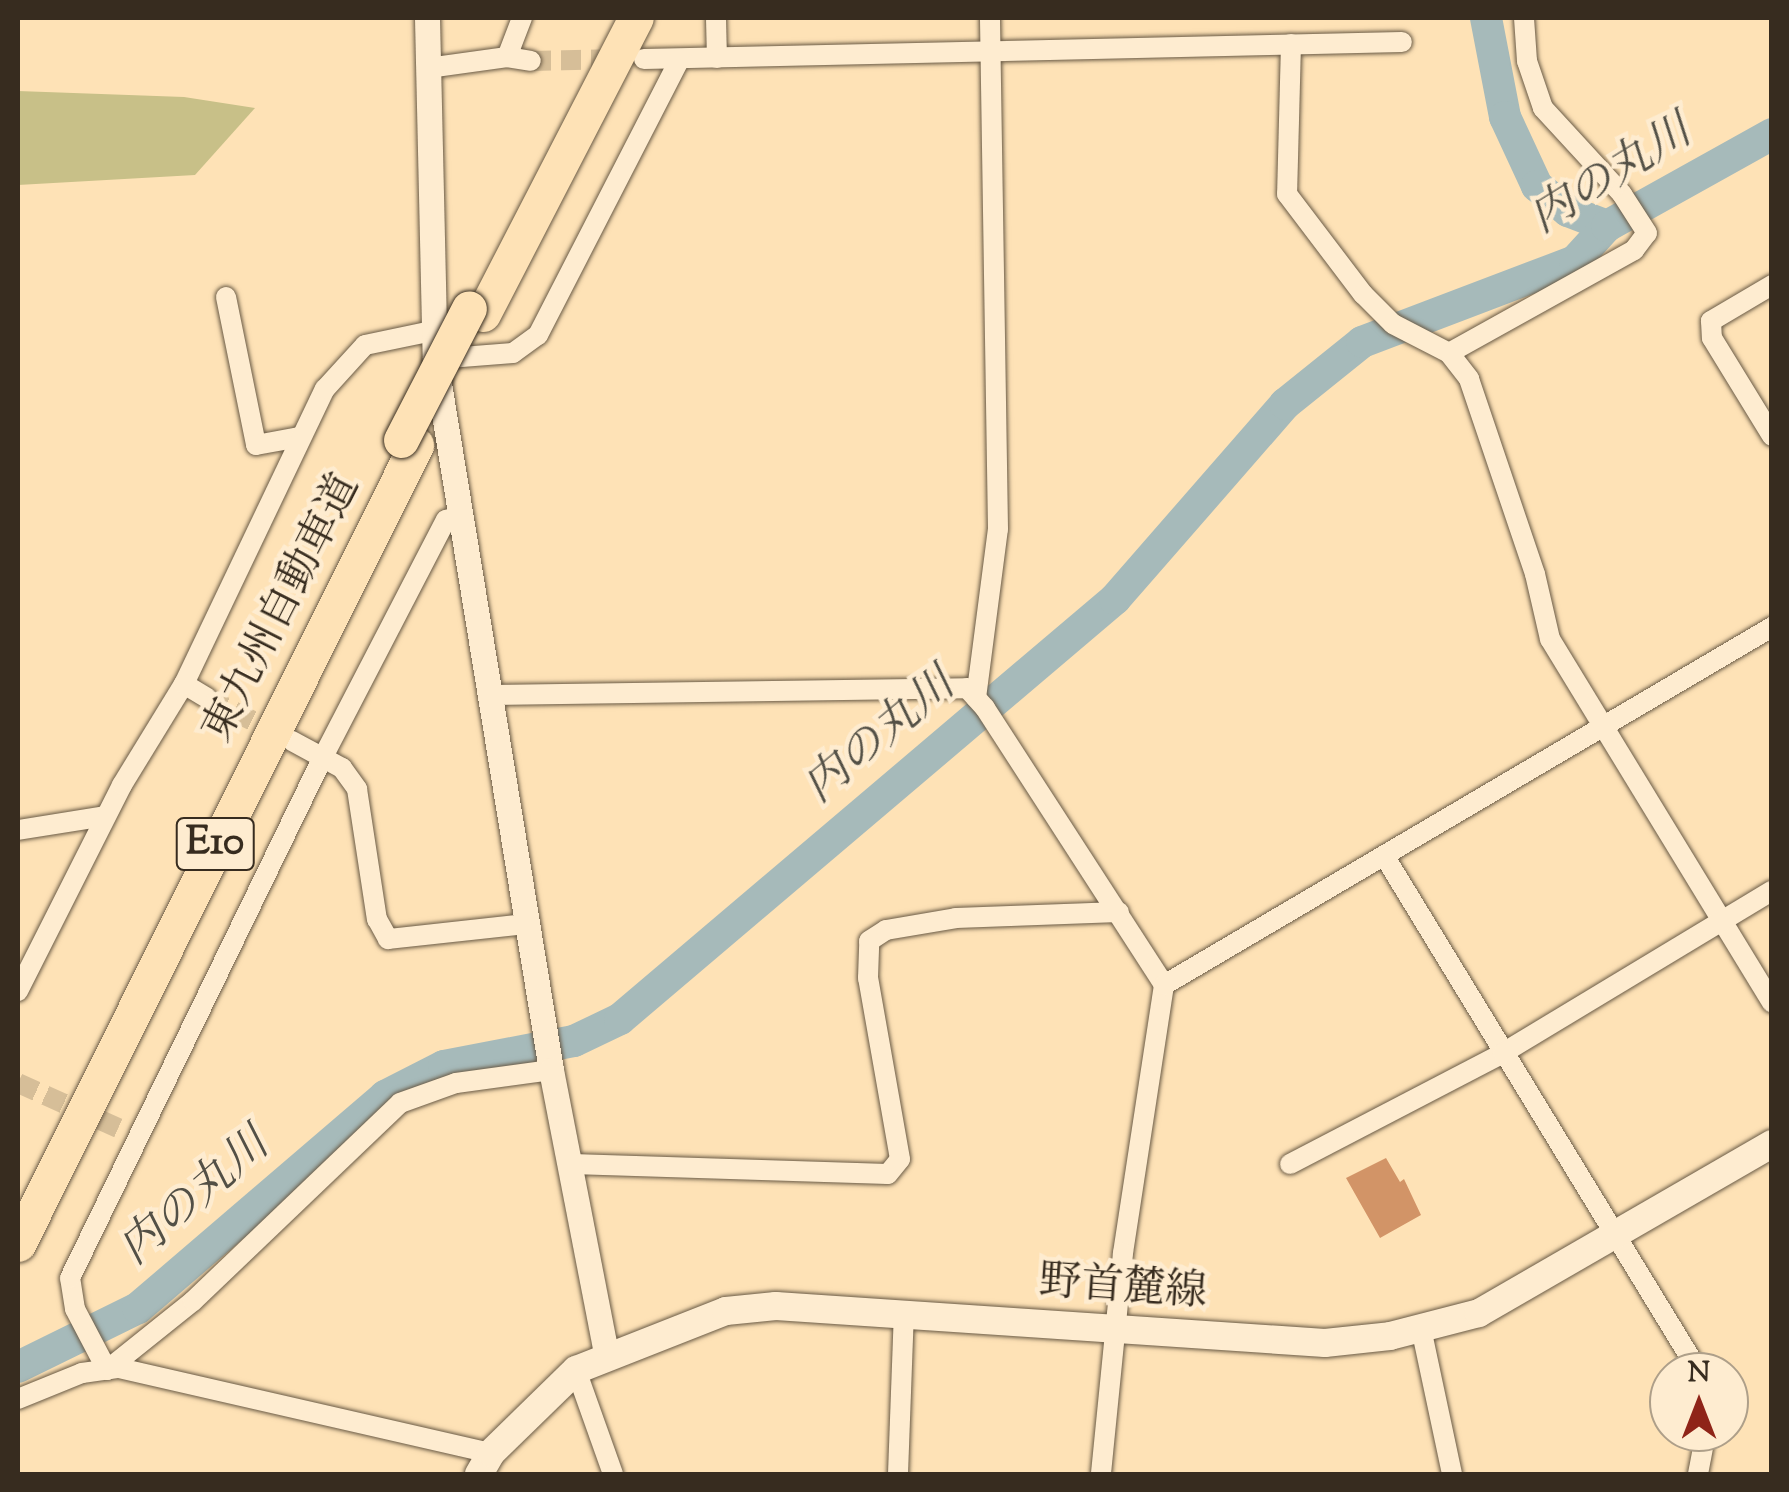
<!DOCTYPE html>
<meta charset="utf-8">
<style>
body{margin:0}
#map{position:relative;width:1789px;height:1492px;overflow:hidden;background:#fee2b6;font-family:"Sorts Mill Goudy","Noto Serif JP",serif}
div>[style]{position:absolute}
[style*='--x']{left:calc(var(--x)*1px);top:calc(var(--y)*1px);width:calc(var(--w)*1px);rotate:calc(var(--a)*1deg)}
.green>*{inset:0;background:#c8c088}
.river>*{height:32px;margin:-16px;padding:0 16px;transform-origin:16px;border-radius:16px;background:#a6baba}
.building>*{inset:0;background:#d29467}
.minor-tunnel>*{height:20px;margin-top:-10px;transform-origin:0;background:repeating-linear-gradient(90deg,#d6be98 0 20px,transparent 0 30px)}
.roads{filter:drop-shadow(0 0 2px #695a45) drop-shadow(0 0 2px #695a45)}
.minor>*{height:20px;margin:-10px;padding:0 10px;transform-origin:10px;border-radius:10px;background:#feecd0}
.tertiary>*{height:25px;margin:-12.5px;padding:0 12.5px;transform-origin:12.5px;border-radius:12.5px;background:#feecd0}
.secondary>*{height:28px;margin:-14px;padding:0 14px;transform-origin:14px;border-radius:14px;background:#feecd0}
.motorway>*{height:35px;margin:-17.5px;padding:0 17.5px;transform-origin:17.5px;border-radius:17.5px;background:#fee2b6}
.bridges{filter:drop-shadow(0 0 2px #372c1f) drop-shadow(0 0 2px #372c1f)}
.motorway-bridge>*{height:35px;margin:-17.5px;padding:0 17.5px;transform-origin:17.5px;border-radius:17.5px;background:#fee2b6}
span{translate:-50% -50%;white-space:nowrap;text-align:center;line-height:1.15;-webkit-text-stroke:9px #feecd0;paint-order:stroke}
.shield-label span{padding:2px 8px;background:#feecd0;border:2px solid;border-radius:8px;-webkit-text-stroke-width:0}
.shield-label{font-size:40px;color:#372c1f;font-weight:700}
.street-label{font-size:42px;color:#372c1f}
.water-label{font-size:45px;color:#535046;font-style:italic}
.frame{position:absolute;inset:0;border:20px solid #372c1f;pointer-events:none}
.north{position:absolute;left:1649px;top:1352px;width:100px;height:100px;box-sizing:border-box;background:#feecd0;border:2px solid #ae9f89;border-radius:50%;rotate:0deg;font-size:28px;font-weight:700;line-height:40px;text-align:center;color:#372c1f}
.north::after{content:'';display:block;margin:auto;width:35px;height:45px;background:#8f2418;clip-path:polygon(50% 0,100% 100%,50% 72%,0 100%)}
</style>
<div id="map">
<div class="green">
<i style="clip-path:polygon(18px 91px,184px 97px,255px 108px,195px 175px,18px 185px)"></i>
</div>
<div class="river">
<i style="--x:1486;--y:18;--w:101;--a:79.1"></i>
<i style="--x:1505;--y:117;--w:76;--a:65.1"></i>
<i style="--x:1537;--y:186;--w:40;--a:39"></i>
<i style="--x:1568;--y:211;--w:42;--a:21"></i>
<i style="--x:18;--y:1367;--w:134;--a:-26.2"></i>
<i style="--x:138;--y:1308;--w:326;--a:-40.6"></i>
<i style="--x:385;--y:1096;--w:66;--a:-27"></i>
<i style="--x:444;--y:1066;--w:132;--a:-10.9"></i>
<i style="--x:574;--y:1041;--w:51;--a:-25.6"></i>
<i style="--x:620;--y:1019;--w:649;--a:-40.31"></i>
<i style="--x:1115;--y:599;--w:259;--a:-48.9"></i>
<i style="--x:1285;--y:404;--w:99;--a:-38.8"></i>
<i style="--x:1362;--y:342;--w:228;--a:-20.8"></i>
<i style="--x:1575;--y:261;--w:47;--a:-47.6"></i>
<i style="--x:1607;--y:226;--w:189;--a:-29.1"></i>
</div>
<div class="building">
<i style="clip-path:polygon(1386px 1158px,1400px 1182px,1404px 1179px,1421px 1215px,1380px 1238px,1346px 1178px)"></i>
</div>
<div class="minor-tunnel">
<i style="--x:531;--y:61;--w:88;--a:-1.3"></i>
<i style="--x:207;--y:698;--w:83;--a:26.6"></i>
<i style="--x:18;--y:1083;--w:110;--a:24.2"></i>
</div>
<div class="roads">
<div class="minor">
<i style="--x:716;--y:18;--w:40;--a:88.6"></i>
<i style="--x:1291;--y:44;--w:150;--a:91.5"></i>
<i style="--x:1287;--y:194;--w:126;--a:52.8"></i>
<i style="--x:1363;--y:294;--w:42;--a:45"></i>
<i style="--x:1393;--y:324;--w:63;--a:27.4"></i>
<i style="--x:1449;--y:353;--w:33;--a:52"></i>
<i style="--x:1469;--y:379;--w:206;--a:71.3"></i>
<i style="--x:1535;--y:574;--w:67;--a:77"></i>
<i style="--x:1550;--y:639;--w:426;--a:58.6"></i>
<i style="--x:507;--y:57;--w:42;--a:-69"></i>
<i style="--x:644;--y:59;--w:758;--a:-1.28"></i>
<i style="--x:428;--y:68;--w:80;--a:-7.9"></i>
<i style="--x:507;--y:57;--w:24;--a:9"></i>
<i style="--x:1772;--y:285;--w:71;--a:149.5"></i>
<i style="--x:1711;--y:321;--w:17;--a:87"></i>
<i style="--x:1712;--y:338;--w:115;--a:58.5"></i>
<i style="--x:226;--y:297;--w:151;--a:78.5"></i>
<i style="--x:256;--y:445;--w:45;--a:-10.3"></i>
<i style="--x:1449;--y:353;--w:212;--a:-29.1"></i>
<i style="--x:1634;--y:250;--w:21;--a:-53"></i>
<i style="--x:1647;--y:233;--w:46;--a:-122.7"></i>
<i style="--x:1622;--y:194;--w:117;--a:-132.6"></i>
<i style="--x:1543;--y:108;--w:50;--a:-108.8"></i>
<i style="--x:1527;--y:61;--w:43;--a:-94"></i>
<i style="--x:436;--y:359;--w:77;--a:-4.5"></i>
<i style="--x:513;--y:353;--w:31;--a:-36"></i>
<i style="--x:538;--y:335;--w:310;--a:-62.8"></i>
<i style="--x:184;--y:684;--w:27;--a:31"></i>
<i style="--x:492;--y:695;--w:475;--a:-0.8"></i>
<i style="--x:967;--y:688;--w:27;--a:48"></i>
<i style="--x:985;--y:708;--w:330;--a:57.1"></i>
<i style="--x:1164;--y:985;--w:271;--a:98.7"></i>
<i style="--x:1123;--y:1253;--w:222;--a:95.7"></i>
<i style="--x:976;--y:698;--w:170;--a:-82.6"></i>
<i style="--x:998;--y:529;--w:511;--a:-90.9"></i>
<i style="--x:292;--y:741;--w:57;--a:28.4"></i>
<i style="--x:342;--y:768;--w:26;--a:54"></i>
<i style="--x:357;--y:789;--w:132;--a:81.3"></i>
<i style="--x:377;--y:919;--w:23;--a:61"></i>
<i style="--x:388;--y:939;--w:140;--a:-6.2"></i>
<i style="--x:18;--y:830;--w:88;--a:-9.1"></i>
<i style="--x:1385;--y:857;--w:603;--a:58.63"></i>
<i style="--x:1164;--y:985;--w:706;--a:-30.49"></i>
<i style="--x:18;--y:991;--w:231;--a:-63.2"></i>
<i style="--x:122;--y:785;--w:119;--a:-58.5"></i>
<i style="--x:184;--y:684;--w:327;--a:-64.5"></i>
<i style="--x:325;--y:389;--w:59;--a:-47.7"></i>
<i style="--x:365;--y:345;--w:68;--a:-11.8"></i>
<i style="--x:572;--y:1164;--w:316;--a:1.8"></i>
<i style="--x:888;--y:1174;--w:19;--a:-51"></i>
<i style="--x:900;--y:1159;--w:184;--a:-100"></i>
<i style="--x:868;--y:978;--w:37;--a:-88"></i>
<i style="--x:869;--y:941;--w:20;--a:-33"></i>
<i style="--x:886;--y:930;--w:71;--a:-9.7"></i>
<i style="--x:956;--y:918;--w:163;--a:-2.1"></i>
<i style="--x:1290;--y:1164;--w:240;--a:-27.5"></i>
<i style="--x:1503;--y:1053;--w:314;--a:-31.1"></i>
<i style="--x:1421;--y:1328;--w:149;--a:78"></i>
<i style="--x:107;--y:1370;--w:69;--a:-117.7"></i>
<i style="--x:75;--y:1309;--w:31;--a:-99"></i>
<i style="--x:70;--y:1278;--w:579;--a:-64.1"></i>
<i style="--x:323;--y:757;--w:267;--a:-62.6"></i>
<i style="--x:446;--y:520;--w:16;--a:-15"></i>
<i style="--x:107;--y:1370;--w:110;--a:-38.7"></i>
<i style="--x:193;--y:1301;--w:286;--a:-43.7"></i>
<i style="--x:400;--y:1103;--w:59;--a:-19.7"></i>
<i style="--x:456;--y:1083;--w:96;--a:-7.8"></i>
<i style="--x:576;--y:1370;--w:110;--a:70.4"></i>
<i style="--x:18;--y:1399;--w:69;--a:-22.1"></i>
<i style="--x:82;--y:1373;--w:37;--a:-8"></i>
<i style="--x:119;--y:1368;--w:382;--a:12.9"></i>
<i style="--x:898;--y:1474;--w:160;--a:-87.9"></i>
<i style="--x:1698;--y:1474;--w:43;--a:-79.2"></i>
</div>
<div class="tertiary">
<i style="--x:427;--y:18;--w:341;--a:88.7"></i>
<i style="--x:435;--y:359;--w:720;--a:80.73"></i>
<i style="--x:551;--y:1070;--w:289;--a:79"></i>
</div>
<div class="secondary">
<i style="--x:479;--y:1474;--w:24;--a:-60"></i>
<i style="--x:491;--y:1453;--w:119;--a:-44.3"></i>
<i style="--x:576;--y:1370;--w:161;--a:-21.5"></i>
<i style="--x:726;--y:1311;--w:50;--a:-5.7"></i>
<i style="--x:776;--y:1306;--w:550;--a:3.86"></i>
<i style="--x:1325;--y:1343;--w:65;--a:-6.1"></i>
<i style="--x:1390;--y:1336;--w:92;--a:-14.5"></i>
<i style="--x:1479;--y:1313;--w:338;--a:-30"></i>
</div>
<div class="motorway">
<i style="--x:483;--y:314;--w:333;--a:-62.7"></i>
<i style="--x:18;--y:1244;--w:893;--a:-63.52"></i>
</div>
</div>
<div class="bridges">
<div class="motorway-bridge">
<i style="--x:401;--y:440;--w:148;--a:-62.7"></i>
</div>
</div>
<div class="shield-label">
<span style="left:215px;top:844px">E10</span>
</div>
<div class="street-label">
<span style="left:283px;top:609px;rotate:-63deg">東九州自動車道</span>
<span style="left:1123px;top:1289px;rotate:4deg">野首麓線</span>
</div>
<div class="water-label">
<span style="left:1612px;top:177px;rotate:-32deg">内の丸川</span>
<span style="left:881px;top:738px;rotate:-40deg">内の丸川</span>
<span style="left:196px;top:1199px;rotate:-41deg">内の丸川</span>
</div>
<div class="frame"></div>
<div class="north">N</div>
</div>
